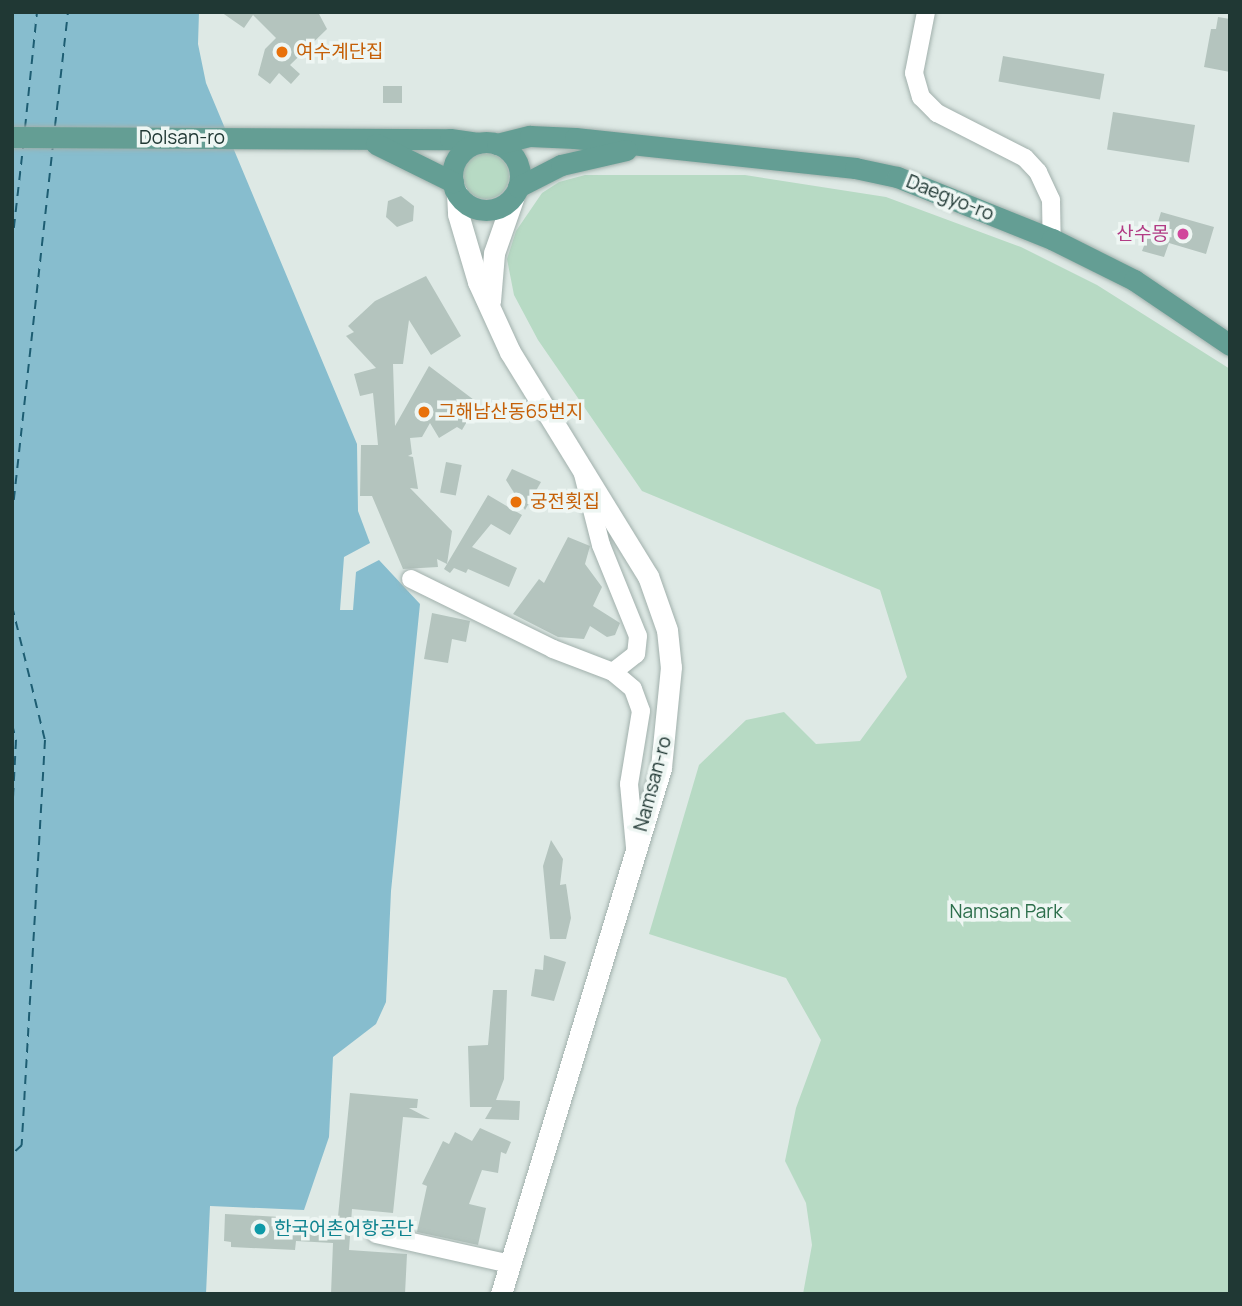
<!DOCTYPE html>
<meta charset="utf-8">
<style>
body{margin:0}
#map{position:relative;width:1242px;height:1306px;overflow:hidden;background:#dee9e5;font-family:Manrope,"Noto Sans KR",sans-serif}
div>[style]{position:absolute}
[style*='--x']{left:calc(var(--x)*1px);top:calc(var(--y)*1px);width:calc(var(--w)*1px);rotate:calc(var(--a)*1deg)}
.green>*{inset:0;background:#b7dac4}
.round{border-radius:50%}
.water>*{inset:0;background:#87bdce}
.ferry>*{height:2px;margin-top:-1px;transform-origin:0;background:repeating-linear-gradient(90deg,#1d5d72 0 9px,transparent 0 16px)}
.building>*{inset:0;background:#b4c4be;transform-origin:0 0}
.roads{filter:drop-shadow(0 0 2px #a1b0ac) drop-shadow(0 0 2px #a1b0ac)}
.street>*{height:18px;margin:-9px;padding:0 9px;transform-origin:9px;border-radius:9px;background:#fff}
.secondary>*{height:21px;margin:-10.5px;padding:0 10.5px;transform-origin:10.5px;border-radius:10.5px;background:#fff}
.primary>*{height:21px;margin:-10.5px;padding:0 10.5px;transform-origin:10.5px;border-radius:10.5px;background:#649e94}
.primary>.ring{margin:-10.5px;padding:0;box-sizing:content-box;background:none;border:21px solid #649e94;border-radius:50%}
.dots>*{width:19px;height:19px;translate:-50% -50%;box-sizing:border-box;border:4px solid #eef6f3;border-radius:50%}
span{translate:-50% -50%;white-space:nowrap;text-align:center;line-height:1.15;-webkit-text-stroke:7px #eef6f3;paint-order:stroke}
.food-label{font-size:19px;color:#c56008}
.left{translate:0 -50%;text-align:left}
.street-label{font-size:19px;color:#203834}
.hotel-label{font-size:19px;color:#b23c85}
.right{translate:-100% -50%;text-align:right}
.park-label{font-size:19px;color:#2c6e4b}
.culture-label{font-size:19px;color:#0d838f}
.frame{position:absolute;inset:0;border:14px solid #203834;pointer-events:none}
</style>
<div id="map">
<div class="green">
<i class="round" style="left:463px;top:153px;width:46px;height:46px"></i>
<i style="clip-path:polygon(585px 175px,745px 175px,886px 197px,1021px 247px,1097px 285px,1230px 369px,1230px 1294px,803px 1294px,812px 1245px,806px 1203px,785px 1161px,796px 1108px,821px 1040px,786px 978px,649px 934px,699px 765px,746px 720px,784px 712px,816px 744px,860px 741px,907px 677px,880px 590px,642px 491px,538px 340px,514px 295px,507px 259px,516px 231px,542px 193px,559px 182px)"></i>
</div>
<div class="water">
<i style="clip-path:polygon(12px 12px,199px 12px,198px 44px,206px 83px,357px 444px,358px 511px,370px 543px,344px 557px,340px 610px,353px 610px,356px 572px,379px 560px,420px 604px,391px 891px,386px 1002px,376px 1024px,333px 1057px,329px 1137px,304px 1210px,210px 1206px,206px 1294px,12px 1294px)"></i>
</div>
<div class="ferry">
<i style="--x:55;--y:126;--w:115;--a:-83.5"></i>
<i style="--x:25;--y:128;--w:117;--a:-84.1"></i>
<i style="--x:12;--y:244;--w:97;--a:-83.5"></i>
<i style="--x:12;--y:516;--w:373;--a:-83.7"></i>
<i style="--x:12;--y:606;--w:138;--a:76.2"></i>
<i style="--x:45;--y:740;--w:406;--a:93.3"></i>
<i style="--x:22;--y:1145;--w:13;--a:138"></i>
<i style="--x:12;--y:724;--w:16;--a:76"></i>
<i style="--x:16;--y:740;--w:77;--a:93"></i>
</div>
<div class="building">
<i style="clip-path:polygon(221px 12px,318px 12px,327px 29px,290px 65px,300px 74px,291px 84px,279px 73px,270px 84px,258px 75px,265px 49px,276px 38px,253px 15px,244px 28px)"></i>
<i style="clip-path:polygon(1218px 17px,1230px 19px,1230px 72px,1204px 67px,1211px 29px,1216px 29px)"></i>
<i style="left:1003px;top:56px;width:103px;height:26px;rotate:10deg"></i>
<i style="left:402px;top:86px;width:17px;height:19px;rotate:90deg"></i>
<i style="left:1113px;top:112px;width:83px;height:38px;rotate:9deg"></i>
<i style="clip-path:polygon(401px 196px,414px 206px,413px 221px,397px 227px,386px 217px,388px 201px)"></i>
<i style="clip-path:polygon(1161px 212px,1214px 227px,1206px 254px,1169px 243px,1164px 257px,1142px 251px,1149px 233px,1154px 235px)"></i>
<i style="clip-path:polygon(426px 276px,461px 336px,431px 355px,409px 320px,403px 364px,393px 364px,395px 426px,429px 366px,478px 403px,462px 430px,457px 427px,439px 438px,430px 423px,422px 437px,410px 438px,412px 454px,408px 456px,413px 457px,418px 489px,410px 488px,452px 531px,447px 564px,488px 495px,522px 515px,510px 535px,491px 524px,472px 547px,517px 568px,509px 587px,468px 569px,466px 573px,454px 568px,450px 573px,444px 569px,447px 564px,437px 559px,438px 567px,403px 569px,372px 496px,360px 496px,361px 445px,378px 445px,373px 393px,360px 396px,354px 374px,376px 368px,346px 336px,354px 332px,348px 326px,375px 301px)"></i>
<i style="left:446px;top:462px;width:16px;height:31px;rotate:11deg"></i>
<i style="clip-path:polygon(512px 469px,541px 482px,525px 510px,506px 480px)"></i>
<i style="clip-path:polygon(568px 537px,590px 546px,585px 564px,602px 587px,593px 606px,620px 623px,615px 635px,607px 637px,590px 626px,584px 639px,558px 637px,513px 614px,539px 579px,544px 583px)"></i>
<i style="clip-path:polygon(432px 613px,470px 621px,466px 642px,452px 639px,448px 663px,424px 659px)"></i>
<i style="clip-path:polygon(551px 840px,563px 859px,560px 885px,566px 884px,571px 918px,566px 939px,550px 939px,543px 866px)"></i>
<i style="clip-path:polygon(544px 955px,566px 962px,554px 1001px,531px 996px,535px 969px,543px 970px)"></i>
<i style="clip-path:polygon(493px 990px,507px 990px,504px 1079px,496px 1100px,520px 1101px,519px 1120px,485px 1119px,492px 1107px,470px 1107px,468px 1046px,488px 1045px)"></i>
<i style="clip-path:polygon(350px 1093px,418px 1099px,417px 1108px,409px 1108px,430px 1119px,403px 1117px,393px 1213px,352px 1209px,349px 1250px,407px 1254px,405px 1294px,331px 1294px,333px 1243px,296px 1241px,295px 1250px,231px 1247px,231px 1242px,224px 1241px,225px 1214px,297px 1218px,297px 1224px,337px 1227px)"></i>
<i style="clip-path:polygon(480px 1128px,511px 1142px,506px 1154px,501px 1152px,498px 1173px,482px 1170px,469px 1204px,486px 1208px,478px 1245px,417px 1232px,427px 1186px,422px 1184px,443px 1141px,449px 1144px,455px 1132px,472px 1141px)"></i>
</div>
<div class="roads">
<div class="street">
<i style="--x:926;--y:12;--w:62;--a:101.1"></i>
<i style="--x:914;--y:73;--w:25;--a:74"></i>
<i style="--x:921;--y:97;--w:23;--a:45"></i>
<i style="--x:937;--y:113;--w:99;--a:27.1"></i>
<i style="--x:1025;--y:158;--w:19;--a:47"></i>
<i style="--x:1038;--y:172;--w:31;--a:65"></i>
<i style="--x:1051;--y:200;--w:39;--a:89"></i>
<i style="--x:583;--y:474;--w:73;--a:75.8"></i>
<i style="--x:601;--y:545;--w:98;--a:67.9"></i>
<i style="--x:638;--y:636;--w:18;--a:96"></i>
<i style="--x:636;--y:654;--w:29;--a:142"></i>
<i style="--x:411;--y:579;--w:158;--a:26.2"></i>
<i style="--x:553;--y:649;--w:64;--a:21"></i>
<i style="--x:613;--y:672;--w:26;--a:40"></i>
<i style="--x:633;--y:689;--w:23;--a:70"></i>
<i style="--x:641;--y:711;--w:74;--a:99.3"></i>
<i style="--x:629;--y:784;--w:64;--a:84.6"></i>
<i style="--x:376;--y:1234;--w:137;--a:12.6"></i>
</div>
<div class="secondary">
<i style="--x:457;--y:193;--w:21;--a:87"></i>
<i style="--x:458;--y:214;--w:71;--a:73.6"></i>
<i style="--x:478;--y:282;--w:77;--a:65.4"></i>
<i style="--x:510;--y:352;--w:263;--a:58.4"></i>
<i style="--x:648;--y:576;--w:57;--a:70.6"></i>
<i style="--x:667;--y:630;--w:37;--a:84"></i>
<i style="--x:671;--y:667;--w:101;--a:95.7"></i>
<i style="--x:661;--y:768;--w:550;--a:106.92"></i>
<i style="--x:490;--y:301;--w:48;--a:-85.2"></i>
<i style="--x:494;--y:253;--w:60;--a:-70.7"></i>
</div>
<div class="primary">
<i style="--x:12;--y:137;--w:438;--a:0.3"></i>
<i style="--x:450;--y:139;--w:28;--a:8"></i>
<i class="ring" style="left:452px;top:142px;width:47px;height:47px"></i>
<i style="--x:376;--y:144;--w:86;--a:26.3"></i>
<i style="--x:497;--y:144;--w:34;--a:-14"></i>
<i style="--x:530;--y:136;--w:45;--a:2.5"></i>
<i style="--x:575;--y:138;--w:282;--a:6.1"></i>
<i style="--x:855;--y:168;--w:43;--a:12.1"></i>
<i style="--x:897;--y:177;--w:167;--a:21.8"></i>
<i style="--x:1052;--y:239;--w:92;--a:26.6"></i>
<i style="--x:1134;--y:280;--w:116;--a:34.1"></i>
<i style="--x:518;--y:187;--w:48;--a:-27.1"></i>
<i style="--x:561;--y:165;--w:67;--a:-13"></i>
</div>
</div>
<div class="dots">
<i style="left:282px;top:52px;background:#e8710a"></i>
<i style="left:1183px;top:234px;background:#d1479c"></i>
<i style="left:424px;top:412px;background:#e8710a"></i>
<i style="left:516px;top:502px;background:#e8710a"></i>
<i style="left:260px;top:1229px;background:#0f9aa8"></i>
</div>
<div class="food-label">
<span class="left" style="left:296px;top:52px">여수계단집</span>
<span class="left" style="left:438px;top:412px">그해남산동65번지</span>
<span class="left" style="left:530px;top:502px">궁전횟집</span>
</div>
<div class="street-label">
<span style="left:182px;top:138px">Dolsan-ro</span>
<span style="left:950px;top:198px;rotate:22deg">Daegyo-ro</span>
<span style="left:653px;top:784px;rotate:-75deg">Namsan-ro</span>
</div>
<div class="hotel-label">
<span class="right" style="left:1169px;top:234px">산수몽</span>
</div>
<div class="park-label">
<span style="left:1006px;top:912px">Namsan Park</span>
</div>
<div class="culture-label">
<span class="left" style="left:274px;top:1229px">한국어촌어항공단</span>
</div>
<div class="frame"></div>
</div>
